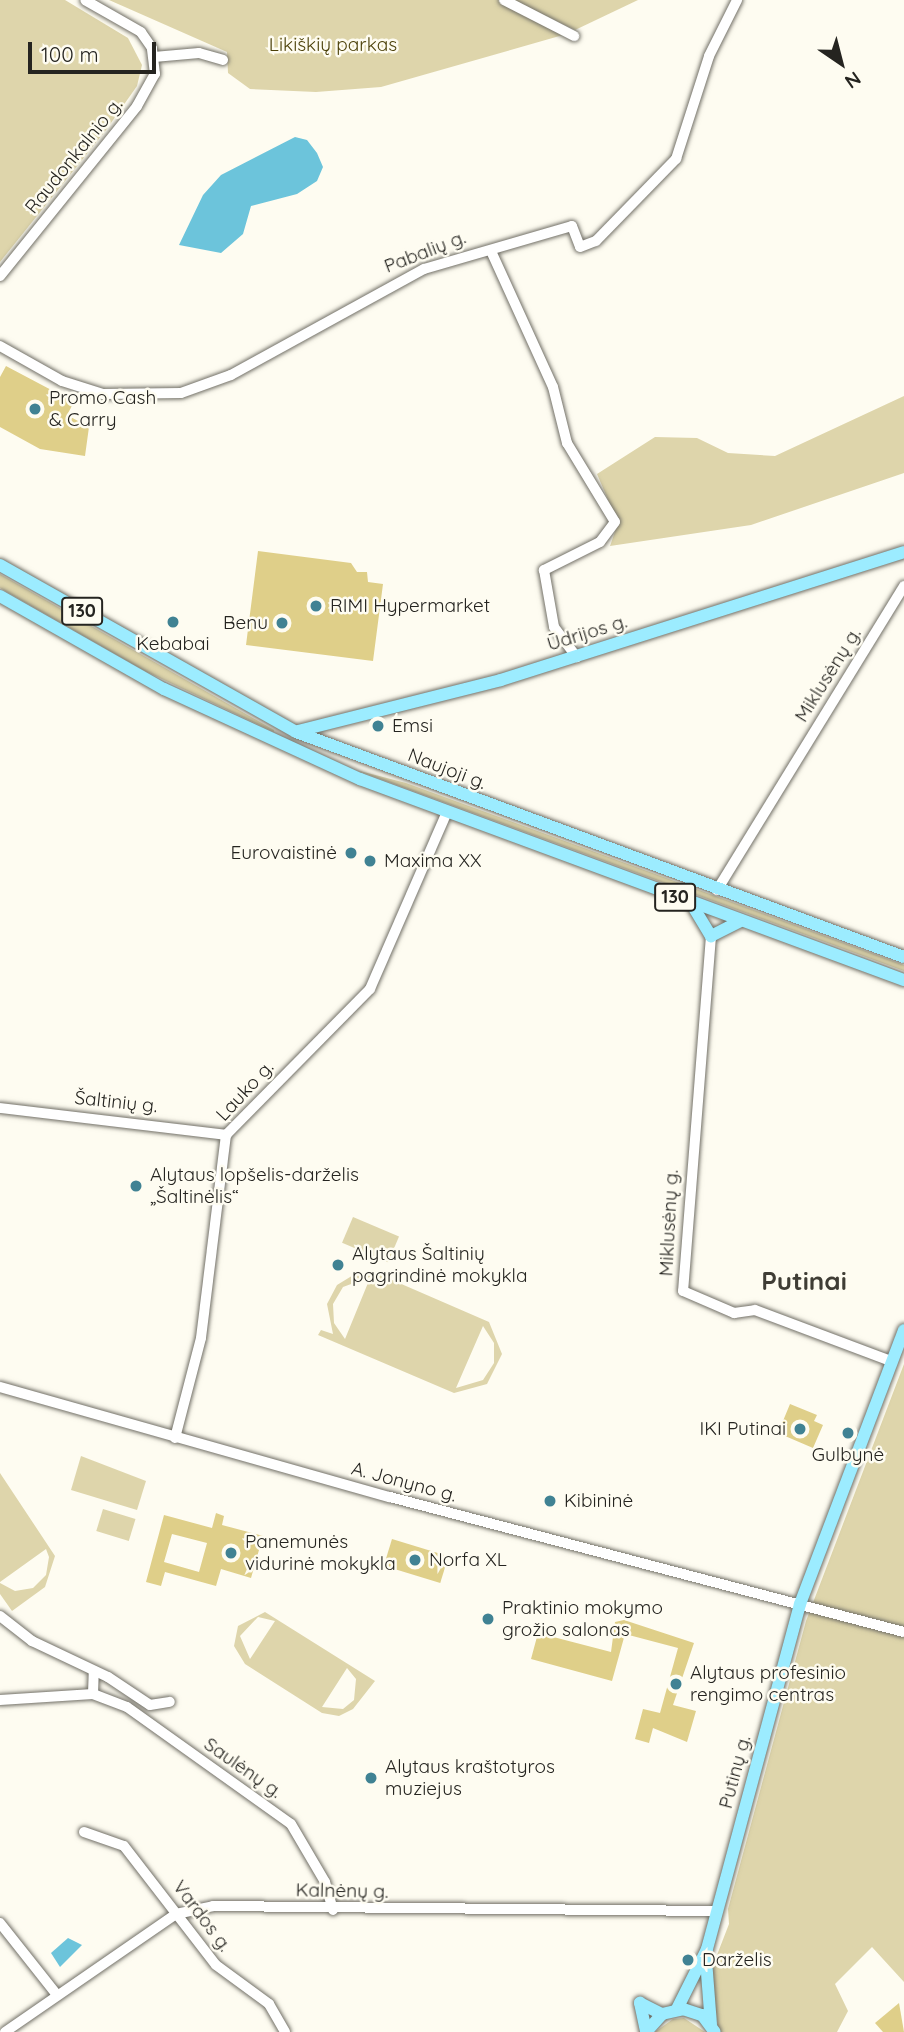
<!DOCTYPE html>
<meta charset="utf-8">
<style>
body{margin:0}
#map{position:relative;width:904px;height:2032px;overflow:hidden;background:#fefcf1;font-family:Quicksand,sans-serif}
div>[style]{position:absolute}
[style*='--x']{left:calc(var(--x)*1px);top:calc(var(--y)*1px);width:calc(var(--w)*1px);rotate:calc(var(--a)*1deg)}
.green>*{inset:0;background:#ded5ab;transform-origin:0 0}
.water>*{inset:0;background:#6cc4db}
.building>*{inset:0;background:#dfcf89;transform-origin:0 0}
.roads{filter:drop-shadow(0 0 2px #727067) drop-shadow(0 0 2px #727067)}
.minor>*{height:10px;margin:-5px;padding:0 5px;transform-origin:5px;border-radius:5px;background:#fff}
.major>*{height:12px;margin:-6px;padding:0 6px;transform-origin:6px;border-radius:6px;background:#9cecff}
.dots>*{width:19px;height:19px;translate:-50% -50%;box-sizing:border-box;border:4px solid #fefcf1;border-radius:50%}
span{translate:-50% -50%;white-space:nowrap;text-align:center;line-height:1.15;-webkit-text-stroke:5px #fefcf1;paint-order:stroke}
.shield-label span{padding:2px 5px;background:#fefcf1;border:2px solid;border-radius:5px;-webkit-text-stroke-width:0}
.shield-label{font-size:18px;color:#252420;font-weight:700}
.park-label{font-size:19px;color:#4c4109}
.street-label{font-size:19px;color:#252420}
.poi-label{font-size:19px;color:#252420}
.left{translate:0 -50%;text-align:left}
.right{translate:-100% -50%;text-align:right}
.district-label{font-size:26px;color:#3f3d35;font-weight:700}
.north{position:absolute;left:806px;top:28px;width:70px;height:70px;-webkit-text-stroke:5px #fefcf1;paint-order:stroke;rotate:145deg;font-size:19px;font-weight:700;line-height:28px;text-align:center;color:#252420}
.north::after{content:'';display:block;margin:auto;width:24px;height:32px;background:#252420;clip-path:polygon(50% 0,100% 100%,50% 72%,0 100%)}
.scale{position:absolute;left:28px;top:42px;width:128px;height:32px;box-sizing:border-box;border:4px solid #252420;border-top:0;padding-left:9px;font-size:21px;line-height:24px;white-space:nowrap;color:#252420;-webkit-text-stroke:5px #fefcf1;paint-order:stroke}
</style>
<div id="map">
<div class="green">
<i style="clip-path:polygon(0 0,65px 0,128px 38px,142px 65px,137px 86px,106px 130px,0 262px)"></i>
<i style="clip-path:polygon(109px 0,499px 0,563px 35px,381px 87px,316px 92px,250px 89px,228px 73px,227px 52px)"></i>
<i style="clip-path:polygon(513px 0,638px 0,575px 30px)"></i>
<i style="clip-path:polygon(904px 396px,904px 473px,751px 525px,610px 546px,618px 523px,597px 474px,655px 437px,697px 438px,728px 453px,775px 456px)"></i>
<i style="clip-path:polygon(0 574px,274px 730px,274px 732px,145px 671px,0 588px)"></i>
<i style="clip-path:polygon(356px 770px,406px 783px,904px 965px,904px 971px)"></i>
<i style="left:353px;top:1217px;width:50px;height:28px;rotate:23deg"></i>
<i style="clip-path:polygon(evenodd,376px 1273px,489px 1322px,502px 1354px,487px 1384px,454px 1393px,318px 1335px,321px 1330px,333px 1334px,327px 1304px,337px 1285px,355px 1274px,376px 1273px,370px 1277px,370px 1278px,345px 1339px,334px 1323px,333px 1304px,343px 1287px,370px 1277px,376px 1273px,483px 1326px,494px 1343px,494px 1363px,483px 1380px,456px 1388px,483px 1326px)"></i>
<i style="clip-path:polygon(904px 1364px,904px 1982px,872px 1947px,835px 1984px,848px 2011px,837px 2032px,719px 2032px,710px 1973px,729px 1924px,728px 1909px,806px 1621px)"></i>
<i style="clip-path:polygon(81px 1456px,146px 1481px,137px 1510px,71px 1490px)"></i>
<i style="clip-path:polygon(0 1473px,55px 1556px,45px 1587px,12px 1611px,0 1594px,0 1583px,15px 1591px,33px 1588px,46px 1575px,49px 1557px,46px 1549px,0 1582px)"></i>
<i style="left:103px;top:1509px;width:34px;height:23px;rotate:17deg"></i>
<i style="clip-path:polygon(evenodd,265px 1612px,375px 1681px,353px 1709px,339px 1716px,322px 1713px,245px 1664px,234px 1646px,238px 1626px,265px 1612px,258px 1617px,275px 1621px,250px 1659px,240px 1636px,258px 1617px,265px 1612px,347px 1668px,356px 1679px,354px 1700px,343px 1709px,322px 1707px,347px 1668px)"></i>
<i style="clip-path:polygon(684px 2018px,705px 2032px,655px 2032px,673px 2019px)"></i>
</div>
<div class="water">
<i style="clip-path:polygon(295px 137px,307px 140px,317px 153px,323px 167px,317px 181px,297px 194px,251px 206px,243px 234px,221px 253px,179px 245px,203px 195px,221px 175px)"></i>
<i style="clip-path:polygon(68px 1938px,82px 1945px,60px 1967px,51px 1953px)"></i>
</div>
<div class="building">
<i style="clip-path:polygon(6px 366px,74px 402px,67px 415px,89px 427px,85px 456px,40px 449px,0 427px,0 377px)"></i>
<i style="clip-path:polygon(258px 551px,351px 563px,357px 572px,367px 572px,368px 582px,383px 584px,373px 661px,246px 645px)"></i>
<i style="clip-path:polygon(790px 1404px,817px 1415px,814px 1421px,823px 1425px,813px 1448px,778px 1433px)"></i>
<i style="clip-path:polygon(evenodd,216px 1513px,224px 1516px,222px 1525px,263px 1536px,251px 1578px,221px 1569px,216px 1586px,165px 1572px,161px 1586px,146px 1582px,164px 1515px,212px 1528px,216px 1513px,172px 1534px,207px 1543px,199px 1572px,164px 1562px,172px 1534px)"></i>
<i style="left:392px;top:1539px;width:59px;height:28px;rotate:17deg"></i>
<i style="clip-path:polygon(624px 1620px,694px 1643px,673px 1705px,696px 1711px,687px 1742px,653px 1728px,649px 1743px,635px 1739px,643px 1709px,660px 1713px,678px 1648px,625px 1634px,612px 1681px,531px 1659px,538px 1633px,611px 1652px,615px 1622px)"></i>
<i style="clip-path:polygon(899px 2003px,904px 2032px,883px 2032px,875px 2023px)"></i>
</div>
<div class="roads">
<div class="minor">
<i style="--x:504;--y:0;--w:79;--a:27.2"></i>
<i style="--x:154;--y:57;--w:45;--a:-5.1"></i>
<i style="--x:199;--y:53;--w:25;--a:16"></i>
<i style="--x:491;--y:251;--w:149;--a:65.5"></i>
<i style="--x:553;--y:387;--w:58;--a:76"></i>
<i style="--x:567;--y:443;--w:92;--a:58.7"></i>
<i style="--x:615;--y:522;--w:25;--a:127"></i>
<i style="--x:600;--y:542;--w:63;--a:153.4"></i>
<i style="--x:544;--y:570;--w:58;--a:80"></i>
<i style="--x:554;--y:627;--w:38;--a:53"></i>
<i style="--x:0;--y:276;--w:218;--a:-51.1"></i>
<i style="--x:137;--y:106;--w:37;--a:-61"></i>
<i style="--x:155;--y:74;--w:26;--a:-97"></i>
<i style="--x:152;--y:48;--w:19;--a:-125"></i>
<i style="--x:141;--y:32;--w:64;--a:-150.3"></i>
<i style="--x:0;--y:346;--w:71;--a:29.4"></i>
<i style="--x:62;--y:381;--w:43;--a:17.6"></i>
<i style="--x:103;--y:394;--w:78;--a:-0.7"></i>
<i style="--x:181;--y:393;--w:53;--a:-19.8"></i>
<i style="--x:231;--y:375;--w:220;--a:-28.8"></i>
<i style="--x:424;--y:269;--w:154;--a:-16.2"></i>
<i style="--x:572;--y:226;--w:22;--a:69"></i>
<i style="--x:580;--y:247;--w:17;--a:-21"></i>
<i style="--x:596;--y:241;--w:115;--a:-45.7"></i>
<i style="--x:676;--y:159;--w:108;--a:-72.2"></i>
<i style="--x:709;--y:56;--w:63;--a:-63.4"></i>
<i style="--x:717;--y:890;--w:357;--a:-58.4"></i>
<i style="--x:711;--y:936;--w:356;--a:94.5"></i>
<i style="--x:683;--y:1291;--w:56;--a:23.3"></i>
<i style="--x:734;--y:1313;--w:21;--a:-8"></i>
<i style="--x:755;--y:1310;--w:145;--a:20.6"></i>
<i style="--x:0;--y:1108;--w:228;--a:6.8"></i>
<i style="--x:0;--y:1387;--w:405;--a:15.8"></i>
<i style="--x:390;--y:1497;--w:531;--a:14.72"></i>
<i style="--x:175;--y:1438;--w:103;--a:-75.4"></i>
<i style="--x:201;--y:1338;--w:205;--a:-83"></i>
<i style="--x:226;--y:1135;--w:205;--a:-45.4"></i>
<i style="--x:370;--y:989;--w:193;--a:-66.5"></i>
<i style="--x:0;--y:1616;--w:41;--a:38"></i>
<i style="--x:32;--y:1641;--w:84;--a:25.3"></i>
<i style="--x:108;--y:1677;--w:50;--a:33.7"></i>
<i style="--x:150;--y:1705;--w:20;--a:-9"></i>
<i style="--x:93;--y:1694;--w:36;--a:21"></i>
<i style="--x:127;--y:1707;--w:201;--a:35.5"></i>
<i style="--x:291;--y:1824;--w:67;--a:59.6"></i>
<i style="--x:325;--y:1882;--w:29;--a:74"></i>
<i style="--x:0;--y:1700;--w:93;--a:-3.7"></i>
<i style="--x:93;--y:1694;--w:23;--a:-88"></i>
<i style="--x:84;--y:1832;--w:42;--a:19.3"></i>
<i style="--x:124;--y:1846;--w:150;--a:52.3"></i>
<i style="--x:216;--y:1965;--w:66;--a:36.3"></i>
<i style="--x:269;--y:2004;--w:32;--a:60"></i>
<i style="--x:0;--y:1923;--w:92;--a:51.6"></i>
<i style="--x:5;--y:2032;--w:208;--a:-34.6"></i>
<i style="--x:176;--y:1914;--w:38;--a:-12"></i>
<i style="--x:213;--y:1906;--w:504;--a:0.57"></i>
</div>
<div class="major">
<i style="--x:0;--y:565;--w:340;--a:29.4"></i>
<i style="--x:296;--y:732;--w:648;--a:20.31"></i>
<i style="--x:0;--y:596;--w:189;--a:29.6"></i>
<i style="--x:164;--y:689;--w:216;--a:24.7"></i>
<i style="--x:360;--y:779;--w:580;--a:20.28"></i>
<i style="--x:298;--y:731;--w:209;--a:-14.1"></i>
<i style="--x:501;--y:680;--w:423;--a:-17.6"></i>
<i style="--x:691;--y:903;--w:39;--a:59"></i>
<i style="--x:711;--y:936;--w:34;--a:-27"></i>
<i style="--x:706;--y:1960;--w:65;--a:85.6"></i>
<i style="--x:677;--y:2009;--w:67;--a:-63.4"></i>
<i style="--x:707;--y:1949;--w:357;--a:-74.9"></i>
<i style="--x:800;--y:1604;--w:293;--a:-69.2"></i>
<i style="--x:646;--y:2031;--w:29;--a:-102"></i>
<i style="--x:640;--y:2003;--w:25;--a:27"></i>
<i style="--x:646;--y:2032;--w:24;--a:-48"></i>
<i style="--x:662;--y:2014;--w:22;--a:-13"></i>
<i style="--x:683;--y:2009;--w:20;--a:18"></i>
<i style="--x:702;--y:2015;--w:21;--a:53"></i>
</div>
</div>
<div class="dots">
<i style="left:35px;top:409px;background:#408293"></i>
<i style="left:316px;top:606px;background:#408293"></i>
<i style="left:173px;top:622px;background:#408293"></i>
<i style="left:282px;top:623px;background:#408293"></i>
<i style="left:378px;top:726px;background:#408293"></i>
<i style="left:351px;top:853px;background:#408293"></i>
<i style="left:370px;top:861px;background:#408293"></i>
<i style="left:136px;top:1186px;background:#408293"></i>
<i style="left:338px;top:1265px;background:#408293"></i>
<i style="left:800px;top:1429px;background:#408293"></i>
<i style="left:848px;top:1433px;background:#408293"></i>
<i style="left:550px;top:1501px;background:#408293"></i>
<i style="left:231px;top:1553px;background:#408293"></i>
<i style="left:415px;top:1560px;background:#408293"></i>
<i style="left:488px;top:1619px;background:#408293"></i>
<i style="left:676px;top:1684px;background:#408293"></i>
<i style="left:371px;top:1778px;background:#408293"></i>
<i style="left:688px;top:1960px;background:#408293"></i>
</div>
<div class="shield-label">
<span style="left:82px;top:611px">130</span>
<span style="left:675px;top:897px">130</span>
</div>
<div class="park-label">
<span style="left:333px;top:45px">Likiškių parkas</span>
</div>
<div class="street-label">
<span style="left:74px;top:156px;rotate:-51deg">Raudonkalnio g.</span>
<span style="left:425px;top:252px;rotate:-21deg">Pabalių g.</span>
<span style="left:587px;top:633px;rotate:-17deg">Ūdrijos g.</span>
<span style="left:828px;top:675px;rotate:-58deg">Miklusėnų g.</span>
<span style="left:447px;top:769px;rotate:21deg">Naujoji g.</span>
<span style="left:245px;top:1091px;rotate:-47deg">Lauko g.</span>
<span style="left:116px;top:1102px;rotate:6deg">Šaltinių g.</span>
<span style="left:669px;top:1223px;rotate:-87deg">Miklusėnų g.</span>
<span style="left:404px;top:1482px;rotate:15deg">A. Jonyno g.</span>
<span style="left:243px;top:1768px;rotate:35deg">Saulėnų g.</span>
<span style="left:735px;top:1772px;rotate:-75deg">Putinų g.</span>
<span style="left:342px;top:1891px;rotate:1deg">Kalnėnų g.</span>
<span style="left:202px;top:1916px;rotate:53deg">Vardos g.</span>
</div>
<div class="poi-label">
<span class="left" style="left:49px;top:409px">Promo Cash<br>&amp; Carry</span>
<span class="left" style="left:330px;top:606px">RIMI Hypermarket</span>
<span class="right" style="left:268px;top:623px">Benu</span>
<span style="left:173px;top:644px">Kebabai</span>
<span class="left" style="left:392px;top:726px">Emsi</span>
<span class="right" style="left:337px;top:853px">Eurovaistinė</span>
<span class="left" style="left:384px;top:861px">Maxima XX</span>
<span class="left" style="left:150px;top:1186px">Alytaus lopšelis-darželis<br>„Šaltinėlis“</span>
<span class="left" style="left:352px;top:1265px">Alytaus Šaltinių<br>pagrindinė mokykla</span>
<span class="right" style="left:786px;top:1429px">IKI Putinai</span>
<span style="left:848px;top:1455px">Gulbynė</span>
<span class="left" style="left:564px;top:1501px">Kibininė</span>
<span class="left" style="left:245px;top:1553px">Panemunės<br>vidurinė mokykla</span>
<span class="left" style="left:429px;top:1560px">Norfa XL</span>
<span class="left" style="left:502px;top:1619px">Praktinio mokymo<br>grožio salonas</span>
<span class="left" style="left:690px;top:1684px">Alytaus profesinio<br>rengimo centras</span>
<span class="left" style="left:385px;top:1778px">Alytaus kraštotyros<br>muziejus</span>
<span class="left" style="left:702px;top:1960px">Darželis</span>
</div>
<div class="district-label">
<span style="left:804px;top:1281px">Putinai</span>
</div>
<div class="north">N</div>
<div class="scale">100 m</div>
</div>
